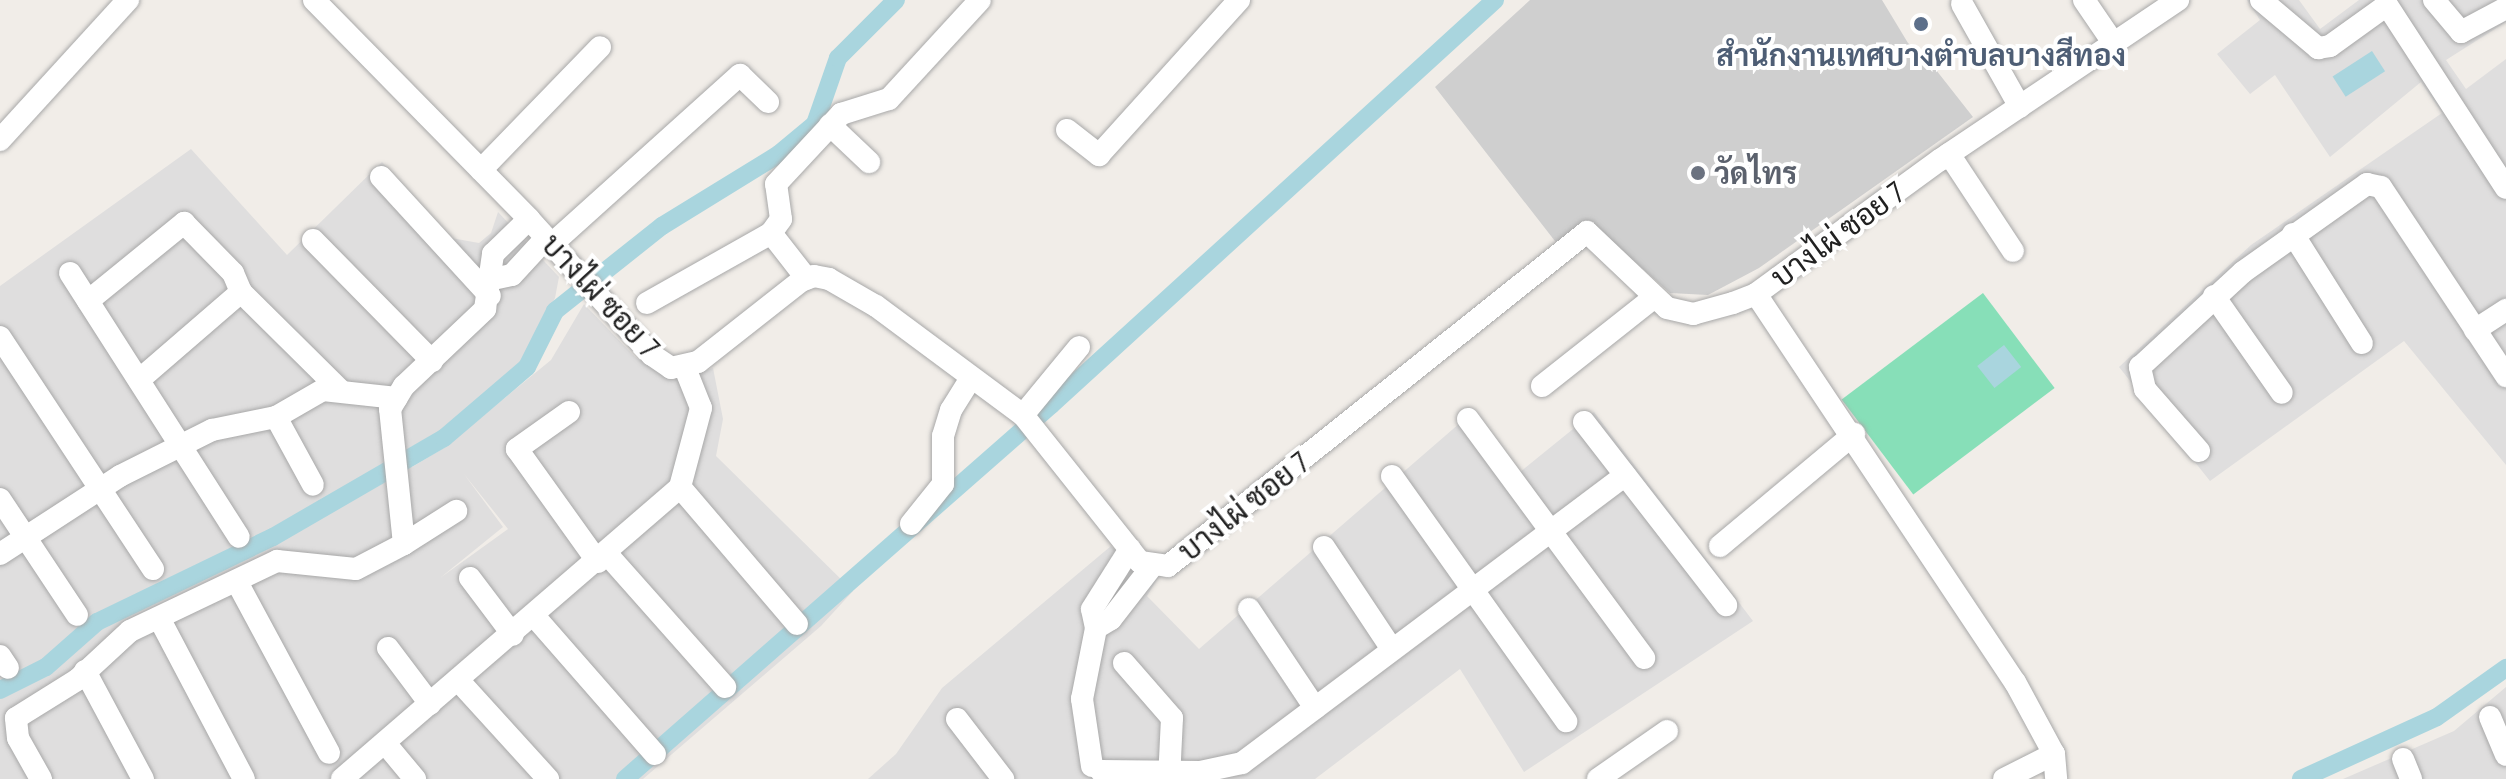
<!DOCTYPE html>
<meta charset="utf-8">
<style>
body{margin:0}
#map{position:relative;width:2506px;height:779px;overflow:hidden;background:#f1ede8;font-family:"PT Sans Narrow",Sarabun,sans-serif}
div>[style]{position:absolute}
[style*='--x']{left:calc(var(--x)*1px);top:calc(var(--y)*1px);width:calc(var(--w)*1px);rotate:calc(var(--a)*1deg)}
.residential>*{inset:0;background:#dfdede}
.religious>*{inset:0;background:#cfcfcf}
.pitch>*{inset:0;background:#87dfb8;transform-origin:0 0}
.water>*{inset:0;background:#a9d5de;transform-origin:0 0}
.canal>*{height:18px;margin:-9px;padding:0 9px;transform-origin:9px;border-radius:9px;background:#a9d5de}
.roads{filter:drop-shadow(0 0 2px #a8a8a8) drop-shadow(0 0 2px #a8a8a8)}
.minor>*{height:22px;margin:-11px;padding:0 11px;transform-origin:11px;border-radius:11px;background:#fff}
.dots>*{width:22px;height:22px;translate:-50% -50%;box-sizing:border-box;border:4px solid #fff;border-radius:50%}
span{translate:-50% -50%;white-space:nowrap;text-align:center;line-height:1.15;-webkit-text-stroke:8px #fff;paint-order:stroke}
.service-label{font-size:30px;color:#4e5e75;font-weight:700}
.worship-label{font-size:30px;color:#5b616d;font-weight:700}
.left{translate:0 -50%;text-align:left}
.street-label{font-size:30px;color:#212121}
</style>
<div id="map">
<div class="residential">
<i style="clip-path:polygon(2247px 0,2299px 0,2320px 29px,2359px 0,2506px 0,2506px 22px,2446px 60px,2466px 89px,2506px 59px,2506px 465px,2404px 341px,2210px 481px,2119px 367px,2251px 245px,2442px 113px,2421px 82px,2330px 157px,2275px 75px,2250px 94px,2217px 54px,2260px 20px)"></i>
<i style="clip-path:polygon(evenodd,191px 149px,287px 255px,382px 162px,451px 238px,479px 243px,491px 233px,498px 212px,559px 277px,555px 298px,524px 359px,439px 432px,411px 447px,412px 467px,444px 448px,551px 360px,584px 304px,635px 357px,664px 374px,680px 379px,713px 368px,723px 419px,716px 456px,853px 591px,821px 626px,643px 779px,0 779px,0 286px,191px 149px,464px 474px,508px 529px,440px 578px,503px 527px,464px 474px)"></i>
<i style="clip-path:polygon(1475px 410px,1520px 472px,1594px 412px,1753px 621px,1524px 772px,1460px 669px,1315px 779px,868px 779px,896px 754px,942px 688px,1111px 546px,1135px 569px,1161px 573px,1147px 596px,1199px 649px)"></i>
<i style="clip-path:polygon(2506px 687px,2506px 779px,2343px 779px,2454px 731px)"></i>
</div>
<div class="religious">
<i style="clip-path:polygon(1530px 0,1882px 0,1908px 43px,1929px 61px,1973px 117px,1759px 268px,1708px 295px,1670px 293px,1599px 230px,1558px 245px,1435px 87px)"></i>
</div>
<div class="pitch">
<i style="left:1983px;top:293px;width:119px;height:177px;rotate:53deg"></i>
</div>
<div class="water">
<i style="left:2372px;top:51px;width:24px;height:47px;rotate:57deg"></i>
<i style="left:2004px;top:345px;width:28px;height:34px;rotate:52deg"></i>
</div>
<div class="canal">
<i style="--x:0;--y:690;--w:51;--a:-26.6"></i>
<i style="--x:46;--y:667;--w:68;--a:-41.4"></i>
<i style="--x:97;--y:622;--w:195;--a:-25.8"></i>
<i style="--x:273;--y:537;--w:198;--a:-30.1"></i>
<i style="--x:444;--y:438;--w:109;--a:-40.5"></i>
<i style="--x:527;--y:367;--w:63;--a:-63.4"></i>
<i style="--x:555;--y:311;--w:137;--a:-38.5"></i>
<i style="--x:662;--y:226;--w:137;--a:-31.6"></i>
<i style="--x:779;--y:154;--w:47;--a:-39.8"></i>
<i style="--x:815;--y:124;--w:70;--a:-70.8"></i>
<i style="--x:838;--y:58;--w:82;--a:-45"></i>
<i style="--x:625;--y:779;--w:567;--a:-41.28"></i>
<i style="--x:1051;--y:405;--w:601;--a:-42.37"></i>
<i style="--x:2301;--y:779;--w:149;--a:-24.5"></i>
<i style="--x:2437;--y:717;--w:85;--a:-35.4"></i>
</div>
<div class="roads">
<div class="minor">
<i style="--x:314;--y:0;--w:307;--a:45.5"></i>
<i style="--x:529;--y:219;--w:183;--a:47.9"></i>
<i style="--x:652;--y:355;--w:23;--a:34"></i>
<i style="--x:671;--y:368;--w:28;--a:-13"></i>
<i style="--x:698;--y:362;--w:131;--a:-38.2"></i>
<i style="--x:801;--y:281;--w:14;--a:-21"></i>
<i style="--x:814;--y:276;--w:15;--a:11"></i>
<i style="--x:829;--y:279;--w:54;--a:29.9"></i>
<i style="--x:876;--y:306;--w:183;--a:36.6"></i>
<i style="--x:1023;--y:415;--w:188;--a:51.5"></i>
<i style="--x:1140;--y:562;--w:28;--a:8"></i>
<i style="--x:1168;--y:566;--w:536;--a:-38.56"></i>
<i style="--x:1587;--y:232;--w:110;--a:43.5"></i>
<i style="--x:1667;--y:308;--w:27;--a:13"></i>
<i style="--x:1693;--y:314;--w:41;--a:-15.4"></i>
<i style="--x:1733;--y:303;--w:25;--a:-21"></i>
<i style="--x:1756;--y:294;--w:228;--a:-36.1"></i>
<i style="--x:1940;--y:160;--w:287;--a:-33.9"></i>
<i style="--x:2084;--y:0;--w:53;--a:55.7"></i>
<i style="--x:2261;--y:0;--w:75;--a:40.1"></i>
<i style="--x:2318;--y:48;--w:12;--a:-9"></i>
<i style="--x:2330;--y:46;--w:70;--a:-35.7"></i>
<i style="--x:2387;--y:5;--w:218;--a:57"></i>
<i style="--x:2434;--y:0;--w:42;--a:49.8"></i>
<i style="--x:2461;--y:32;--w:51;--a:-28.1"></i>
<i style="--x:1962;--y:4;--w:118;--a:60.6"></i>
<i style="--x:830;--y:125;--w:54;--a:43.5"></i>
<i style="--x:1067;--y:130;--w:41;--a:38"></i>
<i style="--x:1099;--y:155;--w:209;--a:-47.9"></i>
<i style="--x:0;--y:140;--w:190;--a:-47.6"></i>
<i style="--x:1949;--y:154;--w:116;--a:56.6"></i>
<i style="--x:481;--y:170;--w:171;--a:-45.9"></i>
<i style="--x:381;--y:177;--w:161;--a:47.5"></i>
<i style="--x:771;--y:233;--w:58;--a:52"></i>
<i style="--x:2293;--y:234;--w:129;--a:57.7"></i>
<i style="--x:313;--y:240;--w:170;--a:45.5"></i>
<i style="--x:552;--y:244;--w:253;--a:-42"></i>
<i style="--x:740;--y:75;--w:39;--a:44"></i>
<i style="--x:70;--y:273;--w:313;--a:57.4"></i>
<i style="--x:493;--y:279;--w:19;--a:-12"></i>
<i style="--x:512;--y:275;--w:50;--a:-47.4"></i>
<i style="--x:1756;--y:294;--w:467;--a:56.3"></i>
<i style="--x:2015;--y:682;--w:82;--a:61.6"></i>
<i style="--x:2054;--y:754;--w:25;--a:85"></i>
<i style="--x:2214;--y:296;--w:118;--a:55"></i>
<i style="--x:88;--y:301;--w:124;--a:-39.1"></i>
<i style="--x:184;--y:223;--w:70;--a:45.6"></i>
<i style="--x:233;--y:273;--w:21;--a:67"></i>
<i style="--x:647;--y:303;--w:142;--a:-29.4"></i>
<i style="--x:771;--y:233;--w:17;--a:-54"></i>
<i style="--x:781;--y:219;--w:35;--a:-98"></i>
<i style="--x:776;--y:184;--w:96;--a:-47.1"></i>
<i style="--x:841;--y:114;--w:50;--a:-17.4"></i>
<i style="--x:889;--y:99;--w:134;--a:-47.4"></i>
<i style="--x:2475;--y:330;--w:37;--a:-33"></i>
<i style="--x:0;--y:337;--w:278;--a:56.6"></i>
<i style="--x:139;--y:380;--w:135;--a:-40.8"></i>
<i style="--x:241;--y:292;--w:139;--a:44.7"></i>
<i style="--x:1542;--y:386;--w:140;--a:-38.3"></i>
<i style="--x:569;--y:412;--w:64;--a:144.6"></i>
<i style="--x:517;--y:449;--w:139;--a:54.4"></i>
<i style="--x:1023;--y:415;--w:88;--a:-50.5"></i>
<i style="--x:276;--y:417;--w:77;--a:61.4"></i>
<i style="--x:1468;--y:419;--w:297;--a:53.6"></i>
<i style="--x:1584;--y:422;--w:232;--a:52.2"></i>
<i style="--x:2199;--y:451;--w:82;--a:-131.1"></i>
<i style="--x:2145;--y:389;--w:23;--a:-103"></i>
<i style="--x:2140;--y:367;--w:140;--a:-42.7"></i>
<i style="--x:2243;--y:272;--w:152;--a:-35.4"></i>
<i style="--x:2367;--y:184;--w:14;--a:12"></i>
<i style="--x:2381;--y:187;--w:227;--a:56.5"></i>
<i style="--x:1392;--y:476;--w:301;--a:54.6"></i>
<i style="--x:680;--y:487;--w:180;--a:49.5"></i>
<i style="--x:0;--y:499;--w:139;--a:56.4"></i>
<i style="--x:911;--y:524;--w:51;--a:-51.3"></i>
<i style="--x:943;--y:484;--w:48;--a:-90"></i>
<i style="--x:943;--y:436;--w:27;--a:-73"></i>
<i style="--x:951;--y:410;--w:38;--a:-58"></i>
<i style="--x:404;--y:544;--w:62;--a:-32.4"></i>
<i style="--x:1720;--y:546;--w:175;--a:-39.9"></i>
<i style="--x:1324;--y:547;--w:121;--a:56.4"></i>
<i style="--x:0;--y:554;--w:143;--a:-33"></i>
<i style="--x:120;--y:476;--w:103;--a:-26.6"></i>
<i style="--x:212;--y:430;--w:65;--a:-11.5"></i>
<i style="--x:276;--y:417;--w:54;--a:-29.9"></i>
<i style="--x:323;--y:390;--w:74;--a:6.2"></i>
<i style="--x:607;--y:554;--w:178;--a:48.4"></i>
<i style="--x:470;--y:578;--w:71;--a:53"></i>
<i style="--x:237;--y:582;--w:194;--a:61.7"></i>
<i style="--x:1249;--y:609;--w:119;--a:56.3"></i>
<i style="--x:535;--y:617;--w:182;--a:48.8"></i>
<i style="--x:159;--y:618;--w:182;--a:62.2"></i>
<i style="--x:1096;--y:628;--w:17;--a:-31"></i>
<i style="--x:1111;--y:619;--w:68;--a:-52.1"></i>
<i style="--x:388;--y:648;--w:70;--a:53.1"></i>
<i style="--x:0;--y:656;--w:14;--a:56"></i>
<i style="--x:1124;--y:663;--w:73;--a:48.9"></i>
<i style="--x:1172;--y:718;--w:61;--a:92.8"></i>
<i style="--x:85;--y:671;--w:123;--a:61.8"></i>
<i style="--x:458;--y:680;--w:134;--a:47.7"></i>
<i style="--x:2490;--y:717;--w:41;--a:67.2"></i>
<i style="--x:957;--y:719;--w:76;--a:52.5"></i>
<i style="--x:385;--y:743;--w:47;--a:50.2"></i>
<i style="--x:2403;--y:759;--w:22;--a:68"></i>
<i style="--x:1092;--y:766;--w:68;--a:-98.5"></i>
<i style="--x:1082;--y:699;--w:72;--a:-78.8"></i>
<i style="--x:1096;--y:628;--w:19;--a:-102"></i>
<i style="--x:1092;--y:609;--w:71;--a:-57.7"></i>
<i style="--x:1101;--y:771;--w:99;--a:0.6"></i>
<i style="--x:1200;--y:772;--w:43;--a:-12.1"></i>
<i style="--x:1242;--y:763;--w:479;--a:-36.9"></i>
<i style="--x:41;--y:779;--w:47;--a:-119.3"></i>
<i style="--x:18;--y:738;--w:20;--a:-96"></i>
<i style="--x:16;--y:718;--w:72;--a:-31.9"></i>
<i style="--x:77;--y:680;--w:72;--a:-42.8"></i>
<i style="--x:130;--y:631;--w:163;--a:-25.5"></i>
<i style="--x:277;--y:561;--w:79;--a:5.8"></i>
<i style="--x:356;--y:569;--w:54;--a:-27.5"></i>
<i style="--x:404;--y:544;--w:136;--a:-95.9"></i>
<i style="--x:390;--y:409;--w:27;--a:-59"></i>
<i style="--x:404;--y:386;--w:112;--a:-43.5"></i>
<i style="--x:485;--y:309;--w:56;--a:-81.7"></i>
<i style="--x:493;--y:254;--w:50;--a:-44.2"></i>
<i style="--x:342;--y:779;--w:447;--a:-40.8"></i>
<i style="--x:680;--y:487;--w:82;--a:-75.1"></i>
<i style="--x:701;--y:408;--w:43;--a:-111.8"></i>
<i style="--x:1598;--y:779;--w:84;--a:-34.8"></i>
<i style="--x:2004;--y:779;--w:56;--a:-26.6"></i>
</div>
</div>
<div class="dots">
<i style="left:1921px;top:24px;background:#5c6f8a"></i>
<i style="left:1698px;top:173px;background:#6b7280"></i>
</div>
<div class="service-label">
<span style="left:1921px;top:55px">สำนักงานเทศบางตำบลบางสีทอง</span>
</div>
<div class="worship-label">
<span class="left" style="left:1714px;top:173px">วัดไทร</span>
</div>
<div class="street-label">
<span style="left:1838px;top:234px;rotate:-36deg">บางไผ่ ซอย 7</span>
<span style="left:601px;top:296px;rotate:47deg">บางไผ่ ซอย 7</span>
<span style="left:1244px;top:506px;rotate:-38deg">บางไผ่ ซอย 7</span>
</div>
</div>
